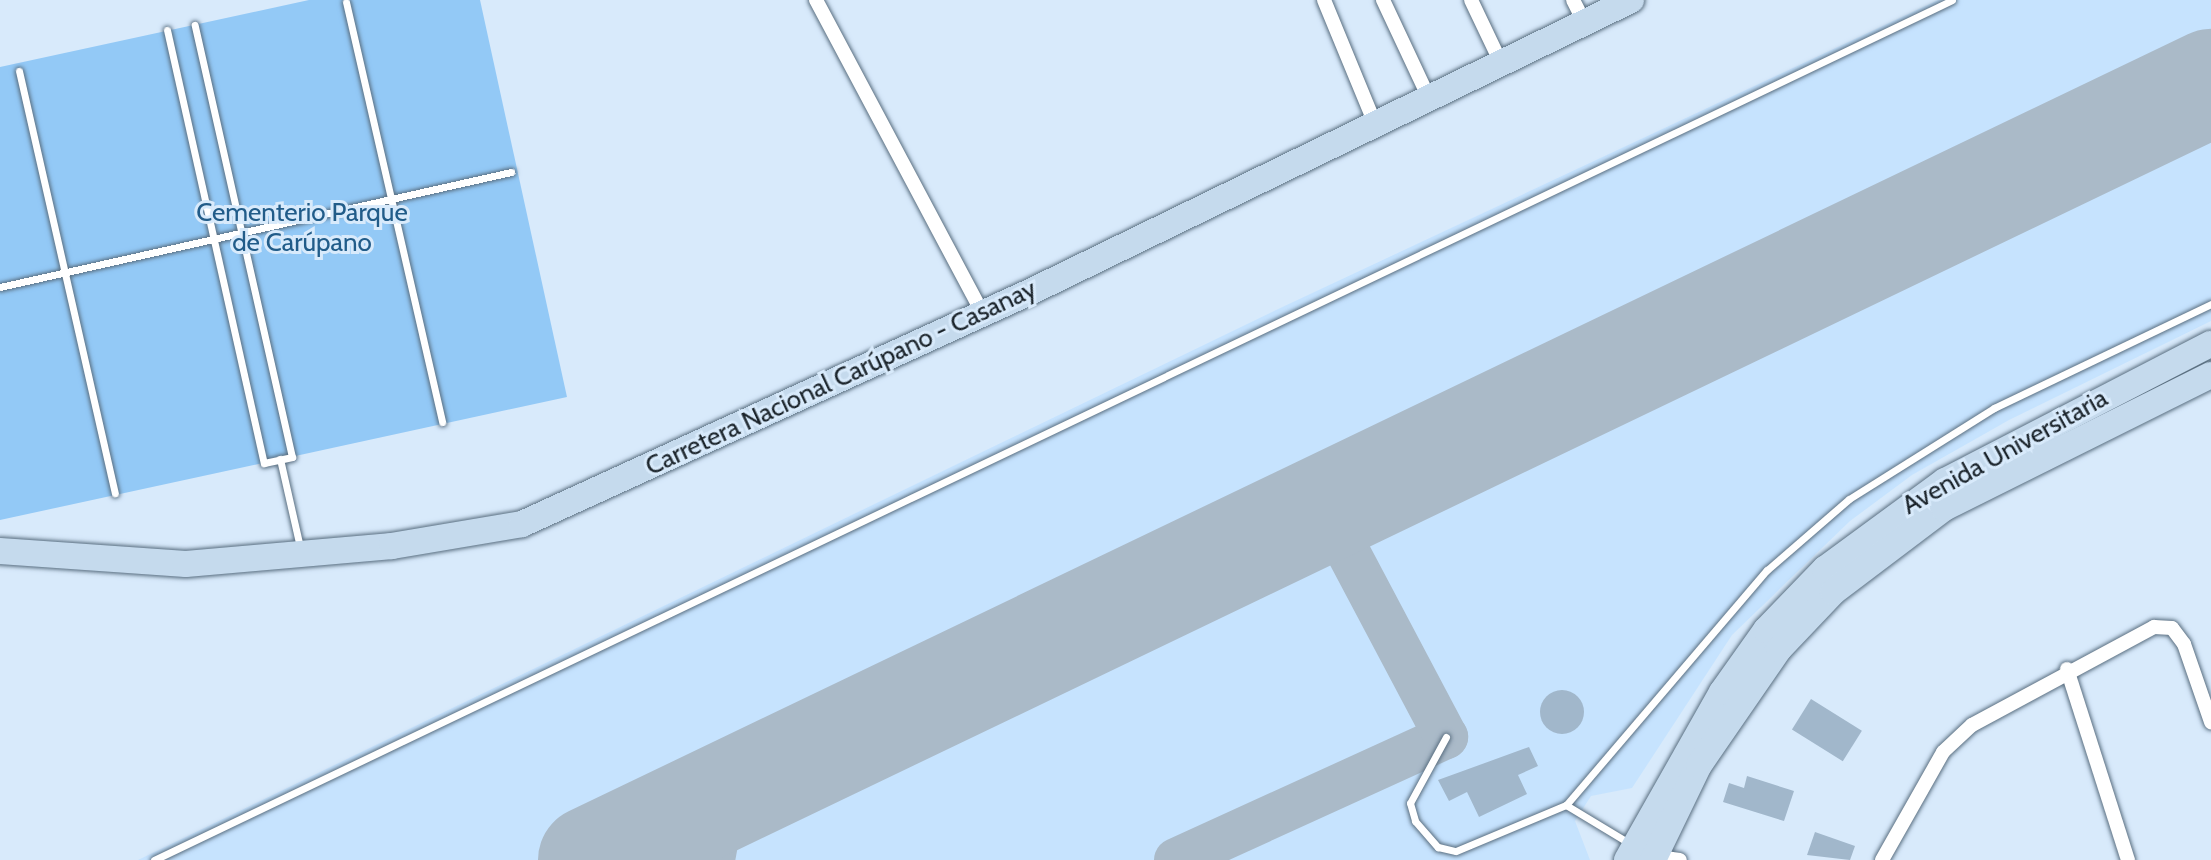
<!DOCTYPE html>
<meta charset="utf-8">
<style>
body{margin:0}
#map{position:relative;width:2211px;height:860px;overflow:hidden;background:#d8eafb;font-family:Cabin,sans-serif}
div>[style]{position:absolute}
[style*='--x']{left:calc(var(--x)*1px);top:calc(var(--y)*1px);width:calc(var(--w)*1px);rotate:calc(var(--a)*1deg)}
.built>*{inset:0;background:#c6e3fe}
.green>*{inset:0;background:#93c9f6}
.taxiway>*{height:44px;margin:-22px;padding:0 22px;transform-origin:22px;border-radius:22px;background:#aabac8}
.runway>*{height:108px;margin:-54px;padding:0 54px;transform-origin:54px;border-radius:54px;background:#aabac8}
.building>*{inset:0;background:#a1b7cb;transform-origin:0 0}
.round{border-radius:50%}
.roads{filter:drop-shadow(0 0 2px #596e80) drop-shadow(0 0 2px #596e80)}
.lane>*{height:7px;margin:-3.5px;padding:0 3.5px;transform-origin:3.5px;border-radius:3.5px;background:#fff}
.street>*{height:14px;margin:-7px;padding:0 7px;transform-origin:7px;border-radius:7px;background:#fff}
.highway>*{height:26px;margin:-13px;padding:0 13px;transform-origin:13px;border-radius:13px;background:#c5daed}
span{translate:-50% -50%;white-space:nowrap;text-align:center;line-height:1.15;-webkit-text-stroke:6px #d8eafb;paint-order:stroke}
.park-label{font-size:26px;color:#215c89}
.street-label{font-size:26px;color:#1a232a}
</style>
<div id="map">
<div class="built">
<i style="clip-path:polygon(1938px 0,2211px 0,2211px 321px,2009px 420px,1912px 475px,1850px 521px,1732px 635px,1632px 788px,1591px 796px,1575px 821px,1590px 860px,138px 860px,1276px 310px)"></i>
</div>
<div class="green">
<i style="clip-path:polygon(309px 0,480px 0,567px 397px,0 520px,0 67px)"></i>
</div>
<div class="taxiway">
<i style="--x:648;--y:833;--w:31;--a:11"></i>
<i style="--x:678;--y:839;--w:37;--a:35"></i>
<i style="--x:713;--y:860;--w:45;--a:-79.7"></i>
<i style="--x:721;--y:816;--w:27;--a:-62"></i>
<i style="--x:1176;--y:860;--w:297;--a:-24.5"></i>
<i style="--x:1446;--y:737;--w:259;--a:-117.9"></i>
</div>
<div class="runway">
<i style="--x:592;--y:860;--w:1796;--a:-25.64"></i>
</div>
<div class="building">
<i class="round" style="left:1540px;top:690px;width:44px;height:44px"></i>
<i style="left:1811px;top:699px;width:60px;height:36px;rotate:32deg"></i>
<i style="clip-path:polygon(1529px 747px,1538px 766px,1518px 775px,1527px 794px,1479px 817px,1467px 792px,1449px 801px,1438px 780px)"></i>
<i style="clip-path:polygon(1747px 776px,1794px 791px,1784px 821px,1723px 802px,1729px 783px,1744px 788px)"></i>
<i style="clip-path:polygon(1815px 832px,1855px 846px,1850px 860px,1807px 855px)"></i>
</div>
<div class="roads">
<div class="lane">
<i style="--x:346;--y:2;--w:431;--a:77.1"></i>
<i style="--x:167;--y:30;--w:444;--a:77.4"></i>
<i style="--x:264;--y:463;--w:29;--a:-12"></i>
<i style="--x:292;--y:457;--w:443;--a:-102.7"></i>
<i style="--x:19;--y:71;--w:433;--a:77.2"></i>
<i style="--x:0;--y:287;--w:524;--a:-12.68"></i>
<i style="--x:280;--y:459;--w:90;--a:77.2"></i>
<i style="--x:1446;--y:737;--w:75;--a:118.6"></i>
<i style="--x:1410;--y:803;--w:19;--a:74"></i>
<i style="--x:1415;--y:821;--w:35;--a:49"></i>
<i style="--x:1438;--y:847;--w:18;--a:13"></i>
<i style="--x:1456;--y:851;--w:119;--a:-22.7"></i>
<i style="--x:1566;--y:805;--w:74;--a:31.1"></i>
<i style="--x:1566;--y:805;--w:309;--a:-49.5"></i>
<i style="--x:1767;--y:570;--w:108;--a:-40.9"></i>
<i style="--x:1849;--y:499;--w:171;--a:-32.1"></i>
<i style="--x:1994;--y:408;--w:241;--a:-25.6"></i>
<i style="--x:154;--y:860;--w:1993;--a:-25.56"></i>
</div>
<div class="street">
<i style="--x:816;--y:0;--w:356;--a:62"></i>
<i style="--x:1324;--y:0;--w:134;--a:67.6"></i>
<i style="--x:1383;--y:0;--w:108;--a:64.9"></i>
<i style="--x:1471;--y:0;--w:70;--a:64.5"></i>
<i style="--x:1573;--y:0;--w:25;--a:63"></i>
<i style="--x:2067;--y:669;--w:201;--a:72.3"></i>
<i style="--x:1652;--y:856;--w:28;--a:8"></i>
<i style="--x:1882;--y:860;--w:124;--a:-60.5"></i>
<i style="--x:1943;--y:752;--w:40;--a:-43"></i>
<i style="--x:1972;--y:725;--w:207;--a:-28.3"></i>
<i style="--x:2154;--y:627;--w:18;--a:3"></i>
<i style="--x:2172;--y:628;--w:20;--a:53"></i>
<i style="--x:2184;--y:644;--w:83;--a:70.9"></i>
</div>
<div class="highway">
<i style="--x:0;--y:551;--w:186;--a:4"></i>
<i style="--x:186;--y:564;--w:207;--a:-5"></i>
<i style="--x:392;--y:546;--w:132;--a:-9.6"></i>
<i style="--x:522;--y:524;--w:561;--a:-24.55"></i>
<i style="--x:1032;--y:291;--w:666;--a:-25.91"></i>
<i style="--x:1627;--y:860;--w:193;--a:-60.5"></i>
<i style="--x:1722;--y:692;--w:76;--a:-54.6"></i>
<i style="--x:1766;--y:630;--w:85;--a:-46"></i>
<i style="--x:1825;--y:569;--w:149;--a:-36.3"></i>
<i style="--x:1945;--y:481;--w:299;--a:-27.3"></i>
<i style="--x:1653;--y:860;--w:106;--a:-64.2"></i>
<i style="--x:1699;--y:765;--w:141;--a:-55.4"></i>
<i style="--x:1779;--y:649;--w:79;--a:-46.5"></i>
<i style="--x:1833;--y:592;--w:139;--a:-37.1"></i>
<i style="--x:1944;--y:508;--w:298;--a:-26.5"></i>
</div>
</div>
<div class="park-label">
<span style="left:302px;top:228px">Cementerio Parque<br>de Carúpano</span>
</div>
<div class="street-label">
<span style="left:841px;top:378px;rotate:-25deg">Carretera Nacional Carúpano - Casanay</span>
<span style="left:2005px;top:452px;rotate:-29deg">Avenida Universitaria</span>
</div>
</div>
